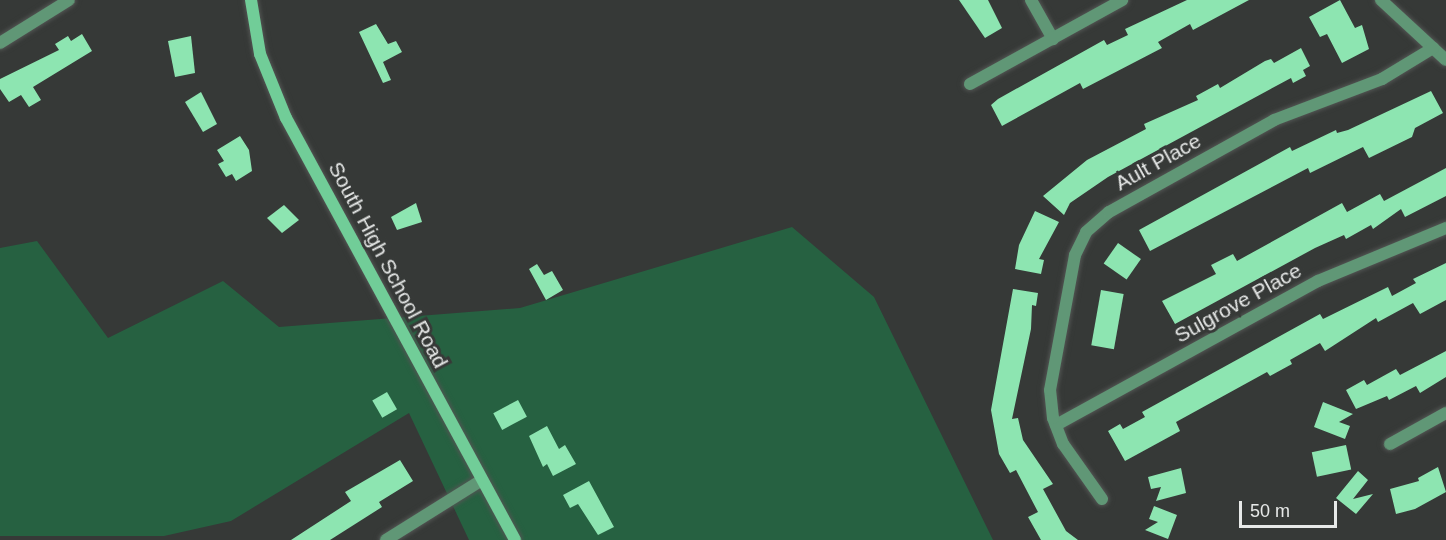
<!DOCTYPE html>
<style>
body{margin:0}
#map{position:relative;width:1446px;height:540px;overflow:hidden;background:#363937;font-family:Arial,sans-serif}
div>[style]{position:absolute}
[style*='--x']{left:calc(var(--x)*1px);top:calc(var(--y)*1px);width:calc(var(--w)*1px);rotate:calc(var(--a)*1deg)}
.green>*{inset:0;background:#266141}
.building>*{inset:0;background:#8de5b1;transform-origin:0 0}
.roads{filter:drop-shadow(0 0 2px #525553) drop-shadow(0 0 2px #525553)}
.street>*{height:12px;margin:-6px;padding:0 6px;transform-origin:6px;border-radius:6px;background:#609776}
.secondary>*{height:12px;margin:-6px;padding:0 6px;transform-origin:6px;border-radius:6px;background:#71cd98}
span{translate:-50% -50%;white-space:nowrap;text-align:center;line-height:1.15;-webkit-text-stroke:6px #363937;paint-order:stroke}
.street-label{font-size:21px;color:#e7e9e8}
.scale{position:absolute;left:1239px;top:501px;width:98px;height:27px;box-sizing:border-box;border:3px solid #e7e9e8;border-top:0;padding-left:8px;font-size:18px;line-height:21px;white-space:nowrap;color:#e7e9e8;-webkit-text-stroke:4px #363937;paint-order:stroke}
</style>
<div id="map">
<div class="green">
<i style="clip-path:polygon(792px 227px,874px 297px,993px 540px,469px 540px,409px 413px,231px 521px,164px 536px,0 536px,0 248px,37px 241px,108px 338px,223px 281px,279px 327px,520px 308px)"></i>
</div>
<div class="building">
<i style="clip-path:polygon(959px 0,988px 0,1002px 28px,985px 38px)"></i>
<i style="clip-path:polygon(1187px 0,1249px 0,1193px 30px,1190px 24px,1158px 42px,1162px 48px,1083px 89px,1080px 83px,1002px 126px,991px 105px,998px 99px,1104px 40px,1107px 45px,1128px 35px,1125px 29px)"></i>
<i style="clip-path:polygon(1340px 0,1355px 28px,1362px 25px,1369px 49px,1342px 63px,1327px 34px,1320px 37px,1309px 17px)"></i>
<i style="clip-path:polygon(376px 24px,388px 44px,396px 41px,402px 52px,383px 62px,391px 80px,383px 83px,359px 32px)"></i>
<i style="clip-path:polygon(82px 34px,92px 51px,33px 87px,41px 100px,29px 107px,21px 95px,9px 102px,0 89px,0 79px,59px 50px,55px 44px,68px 36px,71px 41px)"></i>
<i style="clip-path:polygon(191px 36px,195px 73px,175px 77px,168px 41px)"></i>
<i style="clip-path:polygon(1301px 48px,1310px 66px,1303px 70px,1306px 76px,1293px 83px,1291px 78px,1108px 177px,1070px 203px,1064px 215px,1043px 196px,1087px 160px,1146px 129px,1144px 124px,1198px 100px,1196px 96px,1218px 84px,1220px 88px,1265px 61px,1271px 59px,1274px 63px)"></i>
<i style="clip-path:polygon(1431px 91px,1443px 113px,1415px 128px,1412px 137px,1369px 158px,1363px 147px,1310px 173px,1308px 168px,1150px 251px,1139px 230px,1290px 147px,1292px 151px,1336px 130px,1337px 133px,1348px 130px)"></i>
<i style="clip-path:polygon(201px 92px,217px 124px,203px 132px,185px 102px)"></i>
<i style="clip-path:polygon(240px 136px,249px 150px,252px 171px,236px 181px,232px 174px,226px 177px,218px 164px,224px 161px,217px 150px)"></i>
<i style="clip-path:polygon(1446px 168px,1446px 196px,1405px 217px,1401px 209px,1373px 229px,1371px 225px,1346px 239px,1344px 235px,1315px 248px,1175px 324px,1162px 301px,1216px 274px,1211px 265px,1233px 254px,1237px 261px,1342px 203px,1347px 212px,1380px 194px,1384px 201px)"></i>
<i style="clip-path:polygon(416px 203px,422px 222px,397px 230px,391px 217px)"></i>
<i style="clip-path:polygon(284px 205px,299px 220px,282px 233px,267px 218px)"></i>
<i style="clip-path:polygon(1035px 211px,1059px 222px,1039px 259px,1044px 260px,1041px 274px,1015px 269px,1019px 245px)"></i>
<i style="left:1118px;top:243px;width:28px;height:25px;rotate:35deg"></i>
<i style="clip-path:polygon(1446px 263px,1446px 300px,1420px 314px,1413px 303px,1378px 322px,1376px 318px,1325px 351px,1320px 343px,1290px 360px,1292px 364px,1270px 376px,1267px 372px,1176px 422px,1180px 431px,1125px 461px,1108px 431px,1120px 424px,1123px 429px,1145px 417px,1142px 412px,1320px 314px,1323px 319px,1388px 287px,1392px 296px,1416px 283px,1413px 279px)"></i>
<i style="clip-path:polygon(537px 264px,544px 275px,552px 271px,563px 290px,546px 300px,529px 269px)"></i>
<i style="clip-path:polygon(1013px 289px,1038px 293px,1036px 306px,1032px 305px,1031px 329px,1012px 419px,1018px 418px,1023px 440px,1053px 484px,1043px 489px,1066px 531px,1078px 540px,1041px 540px,1028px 517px,1038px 512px,1016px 470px,1010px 473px,999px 454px,991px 410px)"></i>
<i style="left:1101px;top:290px;width:23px;height:56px;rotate:10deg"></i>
<i style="clip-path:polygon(1446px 351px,1446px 377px,1420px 393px,1416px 386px,1389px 400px,1387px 396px,1356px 409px,1346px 390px,1364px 380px,1367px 385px,1396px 369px,1400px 375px)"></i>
<i style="left:387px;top:392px;width:20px;height:17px;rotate:60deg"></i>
<i style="left:518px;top:400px;width:19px;height:28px;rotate:62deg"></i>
<i style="clip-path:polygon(1323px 402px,1353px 414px,1339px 422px,1350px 426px,1345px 439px,1314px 427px)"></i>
<i style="clip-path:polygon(547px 426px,559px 449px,565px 445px,576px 464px,553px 476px,547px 464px,543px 467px,529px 436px)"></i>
<i style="left:1346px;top:445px;width:25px;height:35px;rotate:78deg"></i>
<i style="clip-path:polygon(400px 460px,413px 481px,379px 502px,382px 507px,330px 540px,291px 540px,351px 501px,345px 492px)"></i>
<i style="clip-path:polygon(1438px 467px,1446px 492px,1415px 509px,1396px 514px,1390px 489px,1419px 481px,1418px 478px)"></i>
<i style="clip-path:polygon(1181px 468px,1186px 493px,1156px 501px,1161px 487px,1151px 489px,1148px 477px)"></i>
<i style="clip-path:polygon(1358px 471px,1368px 480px,1353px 499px,1373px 494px,1356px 514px,1336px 498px)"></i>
<i style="clip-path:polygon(589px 481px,614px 527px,598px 535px,578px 504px,570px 508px,563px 495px)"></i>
<i style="clip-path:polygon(1154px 506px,1177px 515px,1168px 539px,1145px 530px,1158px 522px,1149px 519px)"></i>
</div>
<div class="roads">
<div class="street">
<i style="--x:1031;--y:0;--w:45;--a:60.6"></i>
<i style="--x:1381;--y:0;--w:88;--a:42.7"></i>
<i style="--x:0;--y:43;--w:81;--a:-31.9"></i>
<i style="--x:970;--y:84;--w:174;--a:-28.9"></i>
<i style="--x:1056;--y:425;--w:299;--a:-28.8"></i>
<i style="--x:1318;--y:281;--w:139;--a:-22.5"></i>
<i style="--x:1390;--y:444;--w:64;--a:-29"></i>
<i style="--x:1102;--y:499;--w:67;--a:-125.3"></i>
<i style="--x:1063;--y:444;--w:28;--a:-111"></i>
<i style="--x:1053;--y:418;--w:28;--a:-96"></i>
<i style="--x:1050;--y:390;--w:137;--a:-79.5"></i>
<i style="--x:1075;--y:255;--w:25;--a:-64"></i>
<i style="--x:1086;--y:232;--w:30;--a:-41"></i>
<i style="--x:1109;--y:212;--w:189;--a:-29.1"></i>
<i style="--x:1274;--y:120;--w:116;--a:-20.8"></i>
<i style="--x:1382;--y:79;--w:60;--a:-31.3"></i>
<i style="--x:386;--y:540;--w:113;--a:-32"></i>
</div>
<div class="secondary">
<i style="--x:251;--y:0;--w:55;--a:80.5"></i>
<i style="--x:260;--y:54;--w:69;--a:67.9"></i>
<i style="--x:286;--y:118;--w:480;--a:61.5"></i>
</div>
</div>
<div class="street-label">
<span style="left:1158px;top:162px;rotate:-29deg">Ault Place</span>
<span style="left:388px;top:265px;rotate:62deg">South High School Road</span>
<span style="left:1238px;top:303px;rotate:-29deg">Sulgrove Place</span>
</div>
<div class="scale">50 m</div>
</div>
